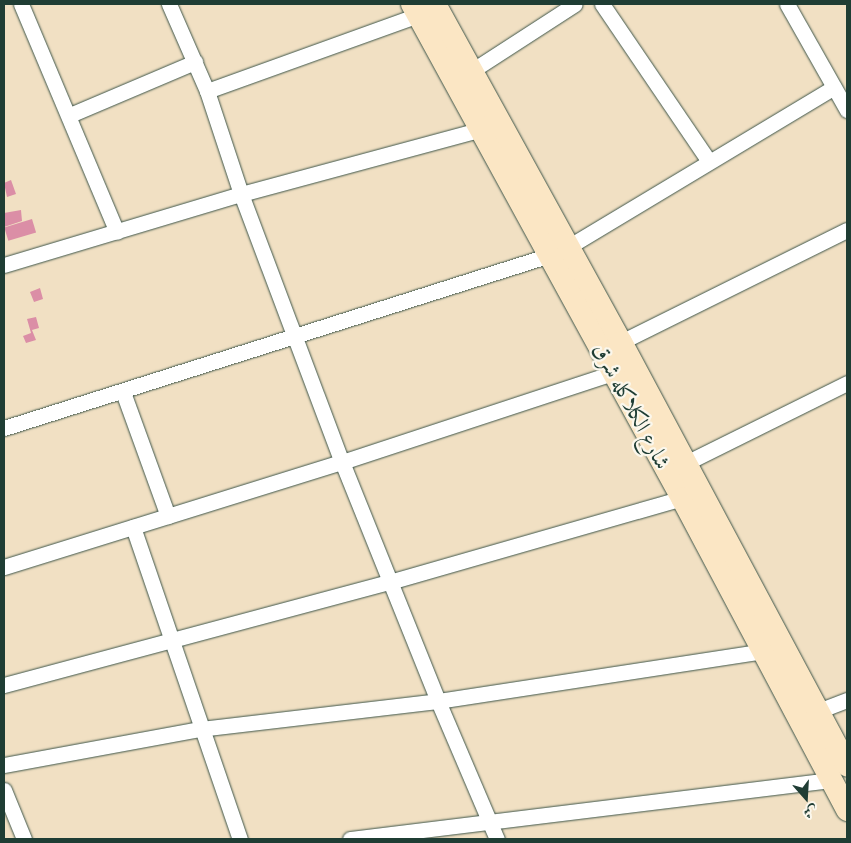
<!DOCTYPE html>
<meta charset="utf-8">
<style>
body{margin:0}
#map{position:relative;width:851px;height:843px;overflow:hidden;background:#f1e0c3;font-family:"EB Garamond",Amiri,serif}
div>[style]{position:absolute}
[style*='--x']{left:calc(var(--x)*1px);top:calc(var(--y)*1px);width:calc(var(--w)*1px);rotate:calc(var(--a)*1deg)}
.building>*{inset:0;background:#db8ea6;transform-origin:0 0}
.roads{filter:drop-shadow(0 0 1px #3e5549) drop-shadow(0 0 1px #3e5549)}
.street>*{height:15px;margin:-7.5px;padding:0 7.5px;transform-origin:7.5px;border-radius:7.5px;background:#fff}
.secondary>*{height:22px;margin:-11px;padding:0 11px;transform-origin:11px;border-radius:11px;background:#fbe6c4}
span{translate:-50% -50%;white-space:nowrap;text-align:center;line-height:1.15;-webkit-text-stroke:4.5px #fbf7ec;paint-order:stroke}
.street-label{font-size:22px;color:#1f3d34}
.frame{position:absolute;inset:0;border:5px solid #1f3d34;pointer-events:none}
.north{position:absolute;left:781px;top:773px;width:50px;height:50px;-webkit-text-stroke:4px #fbf7ec;paint-order:stroke;rotate:161deg;font-size:14px;font-weight:700;line-height:20px;text-align:center;color:#1f3d34}
.north::after{content:'';display:block;margin:auto;width:18px;height:22px;background:#1f3d34;clip-path:polygon(50% 0,100% 100%,50% 72%,0 100%)}
</style>
<div id="map">
<div class="building">
<i style="clip-path:polygon(11px 180px,16px 194px,7px 197px,4px 183px)"></i>
<i style="clip-path:polygon(21px 210px,22px 221px,4px 227px,4px 213px)"></i>
<i style="left:32px;top:219px;width:14px;height:29px;rotate:73deg"></i>
<i style="clip-path:polygon(40px 288px,43px 299px,34px 302px,30px 292px)"></i>
<i style="clip-path:polygon(36px 317px,39px 328px,32px 330px,36px 340px,26px 343px,23px 336px,31px 333px,27px 319px)"></i>
</div>
<div class="roads">
<div class="street">
<i style="--x:21;--y:4;--w:247;--a:67.2"></i>
<i style="--x:169;--y:4;--w:95;--a:66.4"></i>
<i style="--x:207;--y:91;--w:108;--a:71.7"></i>
<i style="--x:241;--y:194;--w:286;--a:69.4"></i>
<i style="--x:342;--y:462;--w:258;--a:68.1"></i>
<i style="--x:438;--y:701;--w:150;--a:66.9"></i>
<i style="--x:602;--y:4;--w:189;--a:55.8"></i>
<i style="--x:787;--y:4;--w:122;--a:60.5"></i>
<i style="--x:473;--y:70;--w:121;--a:-32.9"></i>
<i style="--x:207;--y:91;--w:224;--a:-19.8"></i>
<i style="--x:70;--y:115;--w:136;--a:-23"></i>
<i style="--x:568;--y:247;--w:310;--a:-31"></i>
<i style="--x:4;--y:265;--w:247;--a:-16.7"></i>
<i style="--x:241;--y:194;--w:250;--a:-15.1"></i>
<i style="--x:621;--y:342;--w:252;--a:-26.4"></i>
<i style="--x:123;--y:392;--w:132;--a:70.1"></i>
<i style="--x:4;--y:428;--w:573;--a:-17.58"></i>
<i style="--x:686;--y:463;--w:180;--a:-26.4"></i>
<i style="--x:133;--y:527;--w:330;--a:71.1"></i>
<i style="--x:4;--y:567;--w:354;--a:-17.3"></i>
<i style="--x:342;--y:462;--w:285;--a:-18.2"></i>
<i style="--x:4;--y:685;--w:403;--a:-15"></i>
<i style="--x:393;--y:581;--w:301;--a:-16"></i>
<i style="--x:818;--y:711;--w:31;--a:-21"></i>
<i style="--x:4;--y:765;--w:199;--a:-10.4"></i>
<i style="--x:200;--y:729;--w:240;--a:-6.7"></i>
<i style="--x:438;--y:701;--w:330;--a:-8.7"></i>
<i style="--x:4;--y:790;--w:53;--a:67.8"></i>
<i style="--x:350;--y:839;--w:485;--a:-7"></i>
</div>
<div class="secondary">
<i style="--x:412;--y:4;--w:563;--a:61.34"></i>
<i style="--x:682;--y:498;--w:353;--a:62.1"></i>
<i style="--x:435;--y:4;--w:386;--a:61.2"></i>
<i style="--x:621;--y:342;--w:480;--a:61.9"></i>
</div>
</div>
<div class="street-label">
<span style="left:632px;top:406px;rotate:62deg">شارع الكلاكله شرق</span>
</div>
<div class="frame"></div>
<div class="north">ش</div>
</div>
